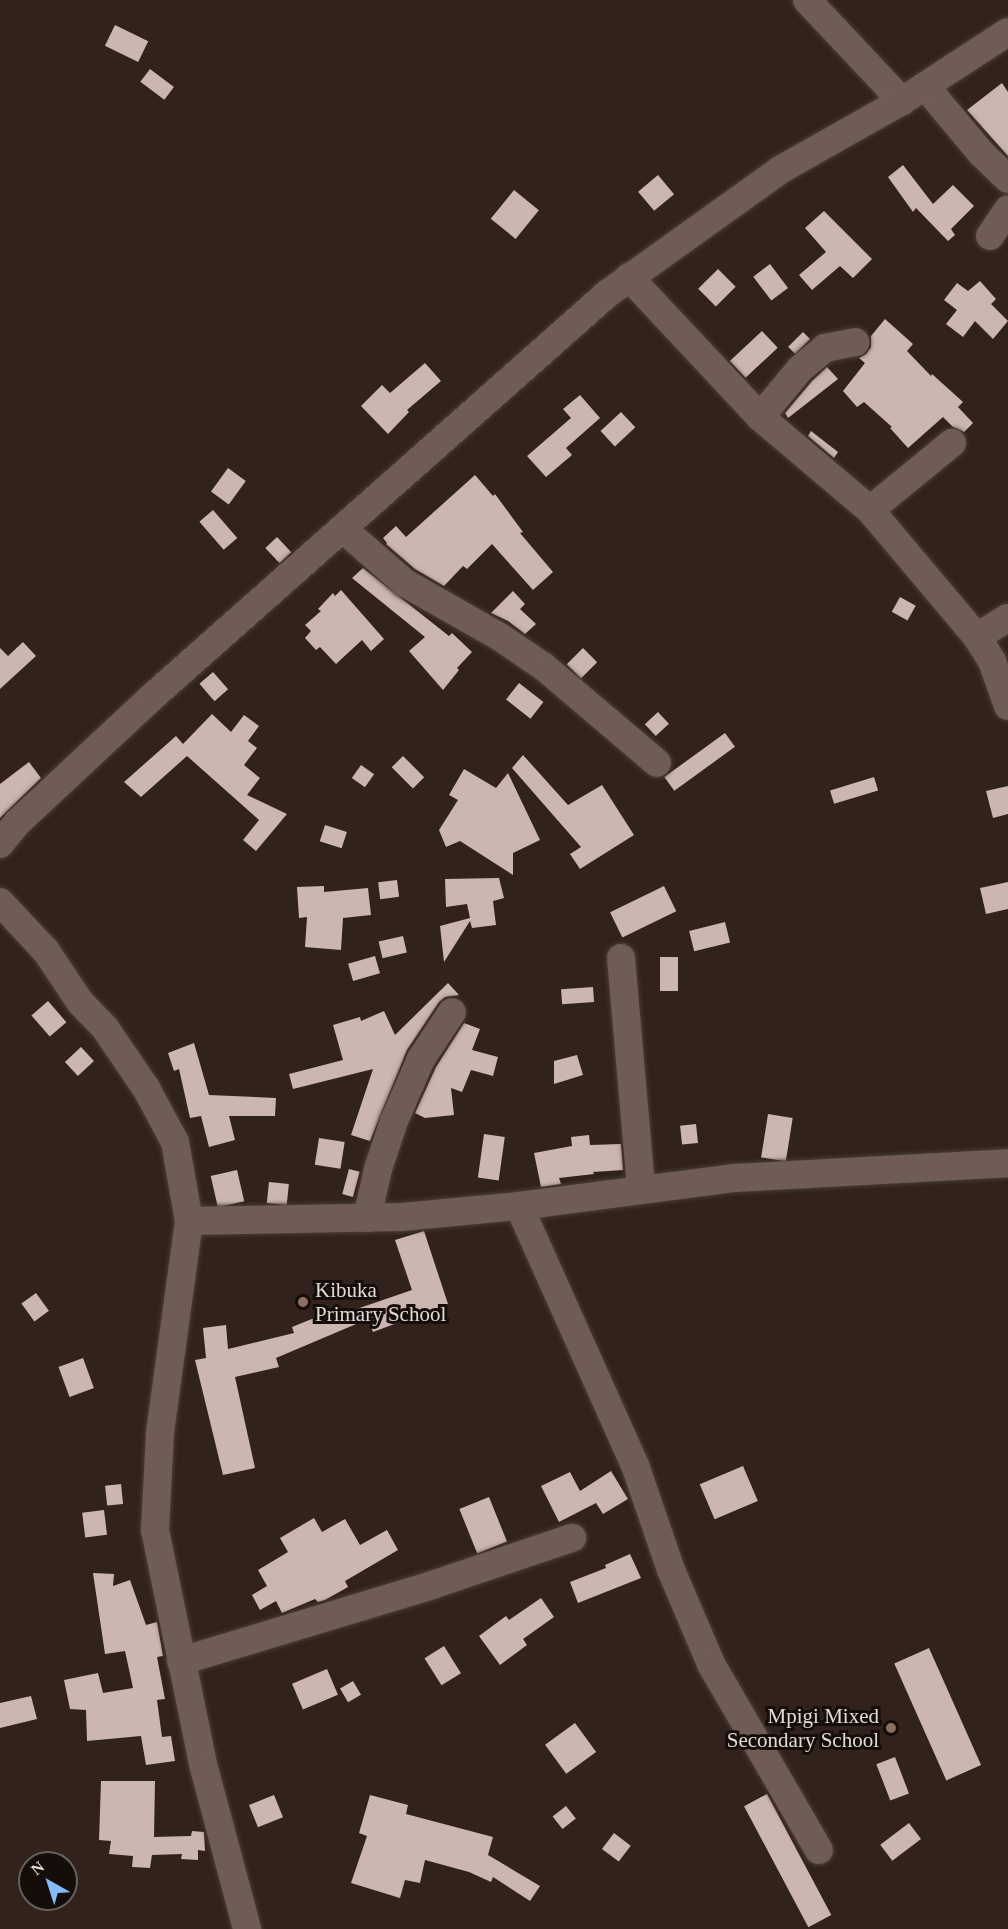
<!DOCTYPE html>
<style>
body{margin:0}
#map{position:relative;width:1008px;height:1929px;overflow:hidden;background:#31221b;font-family:"Times New Roman",serif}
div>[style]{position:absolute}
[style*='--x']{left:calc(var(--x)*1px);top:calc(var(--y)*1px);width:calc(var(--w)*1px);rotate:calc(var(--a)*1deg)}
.building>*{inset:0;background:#ccb6b2;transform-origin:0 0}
.roads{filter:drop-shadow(0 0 2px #493d38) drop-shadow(0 0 2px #493d38)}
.minor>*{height:28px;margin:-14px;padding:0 14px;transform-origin:14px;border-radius:14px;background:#6e5c55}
.dots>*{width:16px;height:16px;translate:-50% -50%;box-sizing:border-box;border:3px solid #140d0a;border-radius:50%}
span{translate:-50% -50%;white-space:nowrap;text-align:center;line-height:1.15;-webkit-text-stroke:6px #140d0a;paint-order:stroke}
.poi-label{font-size:21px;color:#e4dad5}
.left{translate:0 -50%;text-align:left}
.right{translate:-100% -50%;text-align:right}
.north{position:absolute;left:18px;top:1851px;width:60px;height:60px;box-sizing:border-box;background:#140d0a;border:2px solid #675f5b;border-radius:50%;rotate:321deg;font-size:16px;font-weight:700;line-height:24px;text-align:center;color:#e4dad5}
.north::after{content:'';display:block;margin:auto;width:21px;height:27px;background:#85bbfb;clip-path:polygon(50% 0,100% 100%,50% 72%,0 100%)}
</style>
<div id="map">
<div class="building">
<i style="left:115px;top:25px;width:37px;height:23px;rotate:26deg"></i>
<i style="left:150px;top:69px;width:30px;height:16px;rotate:37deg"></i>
<i style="clip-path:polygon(1002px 83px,1008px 92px,1008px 156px,967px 110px)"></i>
<i style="clip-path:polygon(903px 165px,933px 204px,953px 185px,974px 206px,951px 229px,955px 235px,948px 241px,916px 208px,913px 212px,888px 177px)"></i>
<i style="left:658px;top:175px;width:25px;height:26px;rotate:50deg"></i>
<i style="left:514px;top:190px;width:32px;height:37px;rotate:39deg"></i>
<i style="clip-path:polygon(824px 211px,872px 259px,853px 278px,840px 266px,812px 290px,799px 275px,826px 252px,805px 228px)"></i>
<i style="left:770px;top:264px;width:30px;height:21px;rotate:53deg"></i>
<i style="left:718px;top:269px;width:25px;height:28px;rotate:45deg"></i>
<i style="clip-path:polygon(980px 281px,996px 299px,991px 304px,1008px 321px,993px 339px,975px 321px,963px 337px,946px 324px,957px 310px,944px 300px,957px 283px,968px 291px)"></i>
<i style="clip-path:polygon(885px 319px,913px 344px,907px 351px,931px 376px,932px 374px,963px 402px,958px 407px,973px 423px,964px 432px,953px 427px,943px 417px,908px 448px,890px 428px,892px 427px,864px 402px,857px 407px,843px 391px,865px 363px,859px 358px,866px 354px,871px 347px,871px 336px)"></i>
<i style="left:762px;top:331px;width:23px;height:44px;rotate:47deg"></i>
<i style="left:803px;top:332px;width:10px;height:21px;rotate:45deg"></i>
<i style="clip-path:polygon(425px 363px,441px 381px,407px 410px,409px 412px,388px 434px,361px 406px,382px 385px,390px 393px)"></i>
<i style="clip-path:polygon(827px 367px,838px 379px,788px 418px,785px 413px,812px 381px)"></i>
<i style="clip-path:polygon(580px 395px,600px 418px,566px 448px,572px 455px,546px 477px,527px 456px,571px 418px,563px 409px)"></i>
<i style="left:621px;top:412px;width:21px;height:28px;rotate:47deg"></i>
<i style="clip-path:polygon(811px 431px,838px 452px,834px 458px,808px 436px)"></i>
<i style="left:228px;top:468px;width:22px;height:29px;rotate:36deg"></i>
<i style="clip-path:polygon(475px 475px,493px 496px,495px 494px,523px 532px,520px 533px,553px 572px,533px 590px,492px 544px,467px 569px,463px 566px,444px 586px,415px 569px,386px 544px,387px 543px,383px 538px,396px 526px,406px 537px)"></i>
<i style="left:213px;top:510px;width:37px;height:18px;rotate:49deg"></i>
<i style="left:277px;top:537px;width:21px;height:16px;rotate:47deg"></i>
<i style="clip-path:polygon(363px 568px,449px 636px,452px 633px,472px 652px,457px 668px,459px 670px,443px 690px,409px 651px,425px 637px,352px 578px)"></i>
<i style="clip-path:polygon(341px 590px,384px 639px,371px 651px,362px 640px,336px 664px,320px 647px,316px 650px,305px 638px,311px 631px,305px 625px,321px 611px,318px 609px,333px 593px,335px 596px)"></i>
<i style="clip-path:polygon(513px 591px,525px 604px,520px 609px,536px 624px,525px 634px,508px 621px,491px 613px)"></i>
<i style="left:900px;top:597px;width:18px;height:17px;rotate:29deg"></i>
<i style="clip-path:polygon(23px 642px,36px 656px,0 689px,0 648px,8px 656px)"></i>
<i style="left:583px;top:648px;width:20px;height:23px;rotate:45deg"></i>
<i style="left:213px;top:672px;width:23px;height:18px;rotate:49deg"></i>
<i style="left:519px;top:683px;width:31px;height:21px;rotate:38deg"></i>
<i style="left:658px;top:712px;width:16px;height:18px;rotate:47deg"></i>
<i style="clip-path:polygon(212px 714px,231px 732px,244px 715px,259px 726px,248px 741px,257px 748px,244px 765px,260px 778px,247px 795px,287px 814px,256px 851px,243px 840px,259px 820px,187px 756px,141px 797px,124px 782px,176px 736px,183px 744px)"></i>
<i style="left:725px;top:733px;width:17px;height:75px;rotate:54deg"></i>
<i style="clip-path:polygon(523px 755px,568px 805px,602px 785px,634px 835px,580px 869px,570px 854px,581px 847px,512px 768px)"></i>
<i style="left:403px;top:756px;width:30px;height:16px;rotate:45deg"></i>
<i style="clip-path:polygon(29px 762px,41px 778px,0 818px,0 784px)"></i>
<i style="left:361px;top:765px;width:16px;height:16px;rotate:35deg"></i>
<i style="clip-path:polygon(464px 769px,496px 788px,508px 773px,540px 840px,513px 853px,513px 875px,460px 841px,446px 847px,439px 830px,458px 800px,449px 795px)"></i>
<i style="left:874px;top:777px;width:14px;height:46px;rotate:73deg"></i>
<i style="clip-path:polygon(1008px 786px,1008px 814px,993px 818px,986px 791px)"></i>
<i style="left:325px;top:825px;width:23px;height:17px;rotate:18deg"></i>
<i style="clip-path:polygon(499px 878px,504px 898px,493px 901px,496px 925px,472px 928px,470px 921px,444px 962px,440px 926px,470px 918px,467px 904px,446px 907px,445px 879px)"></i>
<i style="left:397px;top:880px;width:17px;height:19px;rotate:83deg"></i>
<i style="clip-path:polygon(1008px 882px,1008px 909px,986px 914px,980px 888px)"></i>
<i style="clip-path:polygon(324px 886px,324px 892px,368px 888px,371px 915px,343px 918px,341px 950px,305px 947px,307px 917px,299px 918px,297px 887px)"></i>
<i style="left:664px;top:886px;width:28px;height:60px;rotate:64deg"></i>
<i style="left:725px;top:922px;width:21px;height:37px;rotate:76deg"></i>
<i style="left:403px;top:936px;width:17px;height:25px;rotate:77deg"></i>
<i style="left:375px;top:956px;width:18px;height:28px;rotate:74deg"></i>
<i style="left:660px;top:957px;width:18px;height:34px"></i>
<i style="clip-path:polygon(448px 983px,459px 995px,445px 997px,439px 1002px,407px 1050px,370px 1141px,351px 1135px,373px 1069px,293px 1089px,289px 1074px,343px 1060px,333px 1025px,360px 1017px,361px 1021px,384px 1011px,395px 1035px)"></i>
<i style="left:593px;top:987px;width:15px;height:32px;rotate:86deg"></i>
<i style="left:48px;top:1001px;width:28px;height:22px;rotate:49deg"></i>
<i style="clip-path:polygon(464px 1023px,480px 1029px,472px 1050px,498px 1057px,493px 1076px,471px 1070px,462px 1092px,451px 1088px,454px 1115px,425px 1118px,415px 1113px,436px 1067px)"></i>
<i style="clip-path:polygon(194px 1043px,209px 1095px,276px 1098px,275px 1116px,229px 1116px,235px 1140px,209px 1147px,201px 1116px,190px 1118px,179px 1069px,174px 1071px,168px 1053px)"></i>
<i style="left:81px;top:1047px;width:19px;height:22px;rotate:47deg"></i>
<i style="clip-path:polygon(577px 1055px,583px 1075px,554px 1084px,554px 1061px)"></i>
<i style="left:768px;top:1114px;width:25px;height:44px;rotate:9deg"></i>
<i style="left:696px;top:1124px;width:19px;height:16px;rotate:84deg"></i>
<i style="left:484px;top:1134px;width:21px;height:44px;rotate:8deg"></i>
<i style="clip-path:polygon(589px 1135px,590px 1145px,621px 1144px,623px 1170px,593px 1172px,594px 1174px,559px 1178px,561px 1184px,541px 1187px,534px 1153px,572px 1146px,571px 1137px)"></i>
<i style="left:319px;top:1138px;width:26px;height:27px;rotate:9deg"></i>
<i style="left:349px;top:1169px;width:11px;height:26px;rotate:15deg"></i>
<i style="left:237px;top:1170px;width:32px;height:27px;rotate:77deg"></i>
<i style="left:269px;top:1182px;width:20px;height:21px;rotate:6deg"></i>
<i style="clip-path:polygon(424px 1231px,448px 1304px,373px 1332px,368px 1319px,276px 1358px,279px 1367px,235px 1377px,255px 1468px,223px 1475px,195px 1360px,206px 1358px,203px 1328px,226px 1325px,228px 1349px,294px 1333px,292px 1327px,339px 1308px,342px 1314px,412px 1290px,395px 1240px)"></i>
<i style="left:36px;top:1293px;width:22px;height:18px;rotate:54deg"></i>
<i style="left:83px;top:1358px;width:32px;height:26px;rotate:70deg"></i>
<i style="left:743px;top:1466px;width:38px;height:47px;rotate:67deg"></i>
<i style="clip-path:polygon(611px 1471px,628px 1499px,603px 1514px,596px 1503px,559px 1522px,541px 1486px,570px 1472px,580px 1491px)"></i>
<i style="left:121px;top:1484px;width:20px;height:16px;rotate:84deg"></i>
<i style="left:489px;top:1497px;width:48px;height:32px;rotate:68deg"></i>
<i style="left:104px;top:1510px;width:25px;height:22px;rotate:83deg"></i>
<i style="clip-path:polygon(314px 1518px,322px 1532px,345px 1519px,360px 1545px,387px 1530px,398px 1550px,345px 1581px,348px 1587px,325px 1600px,318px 1602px,315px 1599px,282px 1613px,276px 1601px,260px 1610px,252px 1595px,267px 1586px,258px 1570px,288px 1552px,280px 1538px)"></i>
<i style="clip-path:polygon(630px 1554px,641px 1578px,578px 1603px,570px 1582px,606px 1568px,605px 1565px)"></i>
<i style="clip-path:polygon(93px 1573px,114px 1574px,113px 1586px,130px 1580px,146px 1625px,157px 1622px,163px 1656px,157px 1657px,165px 1699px,157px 1700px,162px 1737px,171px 1736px,175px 1761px,146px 1765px,141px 1736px,87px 1741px,86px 1710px,70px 1709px,64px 1680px,98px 1673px,103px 1693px,133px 1688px,125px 1651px,105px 1654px)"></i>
<i style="clip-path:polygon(541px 1598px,554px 1617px,523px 1639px,527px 1645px,500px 1665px,479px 1636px,506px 1616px,509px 1620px)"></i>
<i style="left:444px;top:1646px;width:32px;height:23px;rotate:58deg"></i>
<i style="left:929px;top:1648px;width:128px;height:38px;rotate:66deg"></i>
<i style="left:327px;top:1669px;width:28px;height:38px;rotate:67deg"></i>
<i style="left:353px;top:1681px;width:16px;height:15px;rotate:60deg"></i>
<i style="clip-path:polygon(31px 1696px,37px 1719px,0 1728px,0 1703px)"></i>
<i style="left:575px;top:1723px;width:36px;height:37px;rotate:54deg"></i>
<i style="left:895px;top:1757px;width:39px;height:20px;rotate:69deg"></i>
<i style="clip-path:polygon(101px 1781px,155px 1781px,154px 1837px,191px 1836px,192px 1831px,204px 1832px,205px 1851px,198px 1850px,198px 1860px,181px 1859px,182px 1854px,152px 1855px,150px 1868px,132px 1867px,133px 1856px,109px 1854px,111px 1841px,99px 1840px)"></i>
<i style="left:767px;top:1794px;width:137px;height:26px;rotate:62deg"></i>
<i style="left:274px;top:1795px;width:24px;height:27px;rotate:68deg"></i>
<i style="clip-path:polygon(370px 1795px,408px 1805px,406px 1814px,493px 1837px,488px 1855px,540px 1886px,530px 1901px,493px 1877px,491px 1882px,469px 1872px,425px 1860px,420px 1883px,405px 1880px,400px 1898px,351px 1883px,367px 1836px,359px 1833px)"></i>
<i style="left:566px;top:1806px;width:16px;height:17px;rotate:52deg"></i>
<i style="left:909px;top:1823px;width:20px;height:36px;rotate:53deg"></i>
<i style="left:614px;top:1833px;width:21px;height:20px;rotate:37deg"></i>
</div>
<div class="roads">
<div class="minor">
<i style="--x:807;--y:0;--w:139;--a:46.8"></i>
<i style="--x:925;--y:86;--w:87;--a:50.1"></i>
<i style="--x:981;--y:153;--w:37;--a:44"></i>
<i style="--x:990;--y:236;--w:32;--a:-56"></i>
<i style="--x:629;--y:277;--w:192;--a:46.9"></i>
<i style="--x:760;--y:417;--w:144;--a:40.2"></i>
<i style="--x:870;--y:510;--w:166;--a:49.9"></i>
<i style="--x:977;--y:637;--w:28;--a:58"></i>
<i style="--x:992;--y:661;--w:48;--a:70.4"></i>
<i style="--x:760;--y:417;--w:62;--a:-50.2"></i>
<i style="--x:800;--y:369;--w:33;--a:-40"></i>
<i style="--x:825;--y:348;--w:31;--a:-11"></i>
<i style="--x:870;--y:510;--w:106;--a:-39.3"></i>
<i style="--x:343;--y:529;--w:82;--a:41.1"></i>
<i style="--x:405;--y:583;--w:109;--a:29.6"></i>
<i style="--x:500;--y:637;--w:53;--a:34.3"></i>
<i style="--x:544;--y:667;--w:148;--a:40.3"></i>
<i style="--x:977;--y:637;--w:36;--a:-32"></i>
<i style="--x:0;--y:844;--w:27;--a:-51"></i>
<i style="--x:17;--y:823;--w:185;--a:-43"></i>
<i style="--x:152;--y:697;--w:608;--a:-41.53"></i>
<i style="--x:607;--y:294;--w:213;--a:-35.6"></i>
<i style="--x:780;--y:170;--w:140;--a:-29.5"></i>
<i style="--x:902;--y:101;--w:126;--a:-33.1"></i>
<i style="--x:0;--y:902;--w:67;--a:46.8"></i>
<i style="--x:46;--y:951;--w:61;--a:56.3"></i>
<i style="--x:80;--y:1002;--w:36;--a:46"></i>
<i style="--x:105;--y:1028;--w:73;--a:55.7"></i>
<i style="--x:146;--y:1088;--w:61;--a:61.8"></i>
<i style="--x:175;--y:1142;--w:80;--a:80"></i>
<i style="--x:189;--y:1221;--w:215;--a:97.8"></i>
<i style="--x:160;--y:1434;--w:96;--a:93"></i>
<i style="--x:155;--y:1530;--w:243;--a:78.4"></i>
<i style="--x:204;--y:1768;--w:167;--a:75"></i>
<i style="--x:621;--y:958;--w:231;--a:85"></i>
<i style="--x:519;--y:1206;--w:284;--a:65.9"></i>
<i style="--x:635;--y:1465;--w:111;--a:71.1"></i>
<i style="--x:671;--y:1570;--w:102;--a:66.9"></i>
<i style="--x:711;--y:1664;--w:215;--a:59.9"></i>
<i style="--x:367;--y:1218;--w:50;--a:-77.3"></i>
<i style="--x:378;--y:1169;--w:51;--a:-71.6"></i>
<i style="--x:394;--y:1121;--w:68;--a:-66.5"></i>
<i style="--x:421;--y:1059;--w:56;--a:-56.6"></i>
<i style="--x:189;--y:1221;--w:213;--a:-1.1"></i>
<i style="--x:402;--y:1217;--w:118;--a:-5.4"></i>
<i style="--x:519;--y:1206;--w:218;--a:-7.4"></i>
<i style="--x:735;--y:1178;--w:273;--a:-3.1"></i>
<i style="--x:181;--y:1661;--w:262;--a:-16.8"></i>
<i style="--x:432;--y:1585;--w:148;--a:-18.6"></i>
</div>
</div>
<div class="dots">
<i style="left:303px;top:1302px;background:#8d6e63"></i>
<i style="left:891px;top:1728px;background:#8d6e63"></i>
</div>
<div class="poi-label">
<span class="left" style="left:315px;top:1302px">Kibuka<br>Primary School</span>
<span class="right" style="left:879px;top:1728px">Mpigi Mixed<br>Secondary School</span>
</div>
<div class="north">N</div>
</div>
